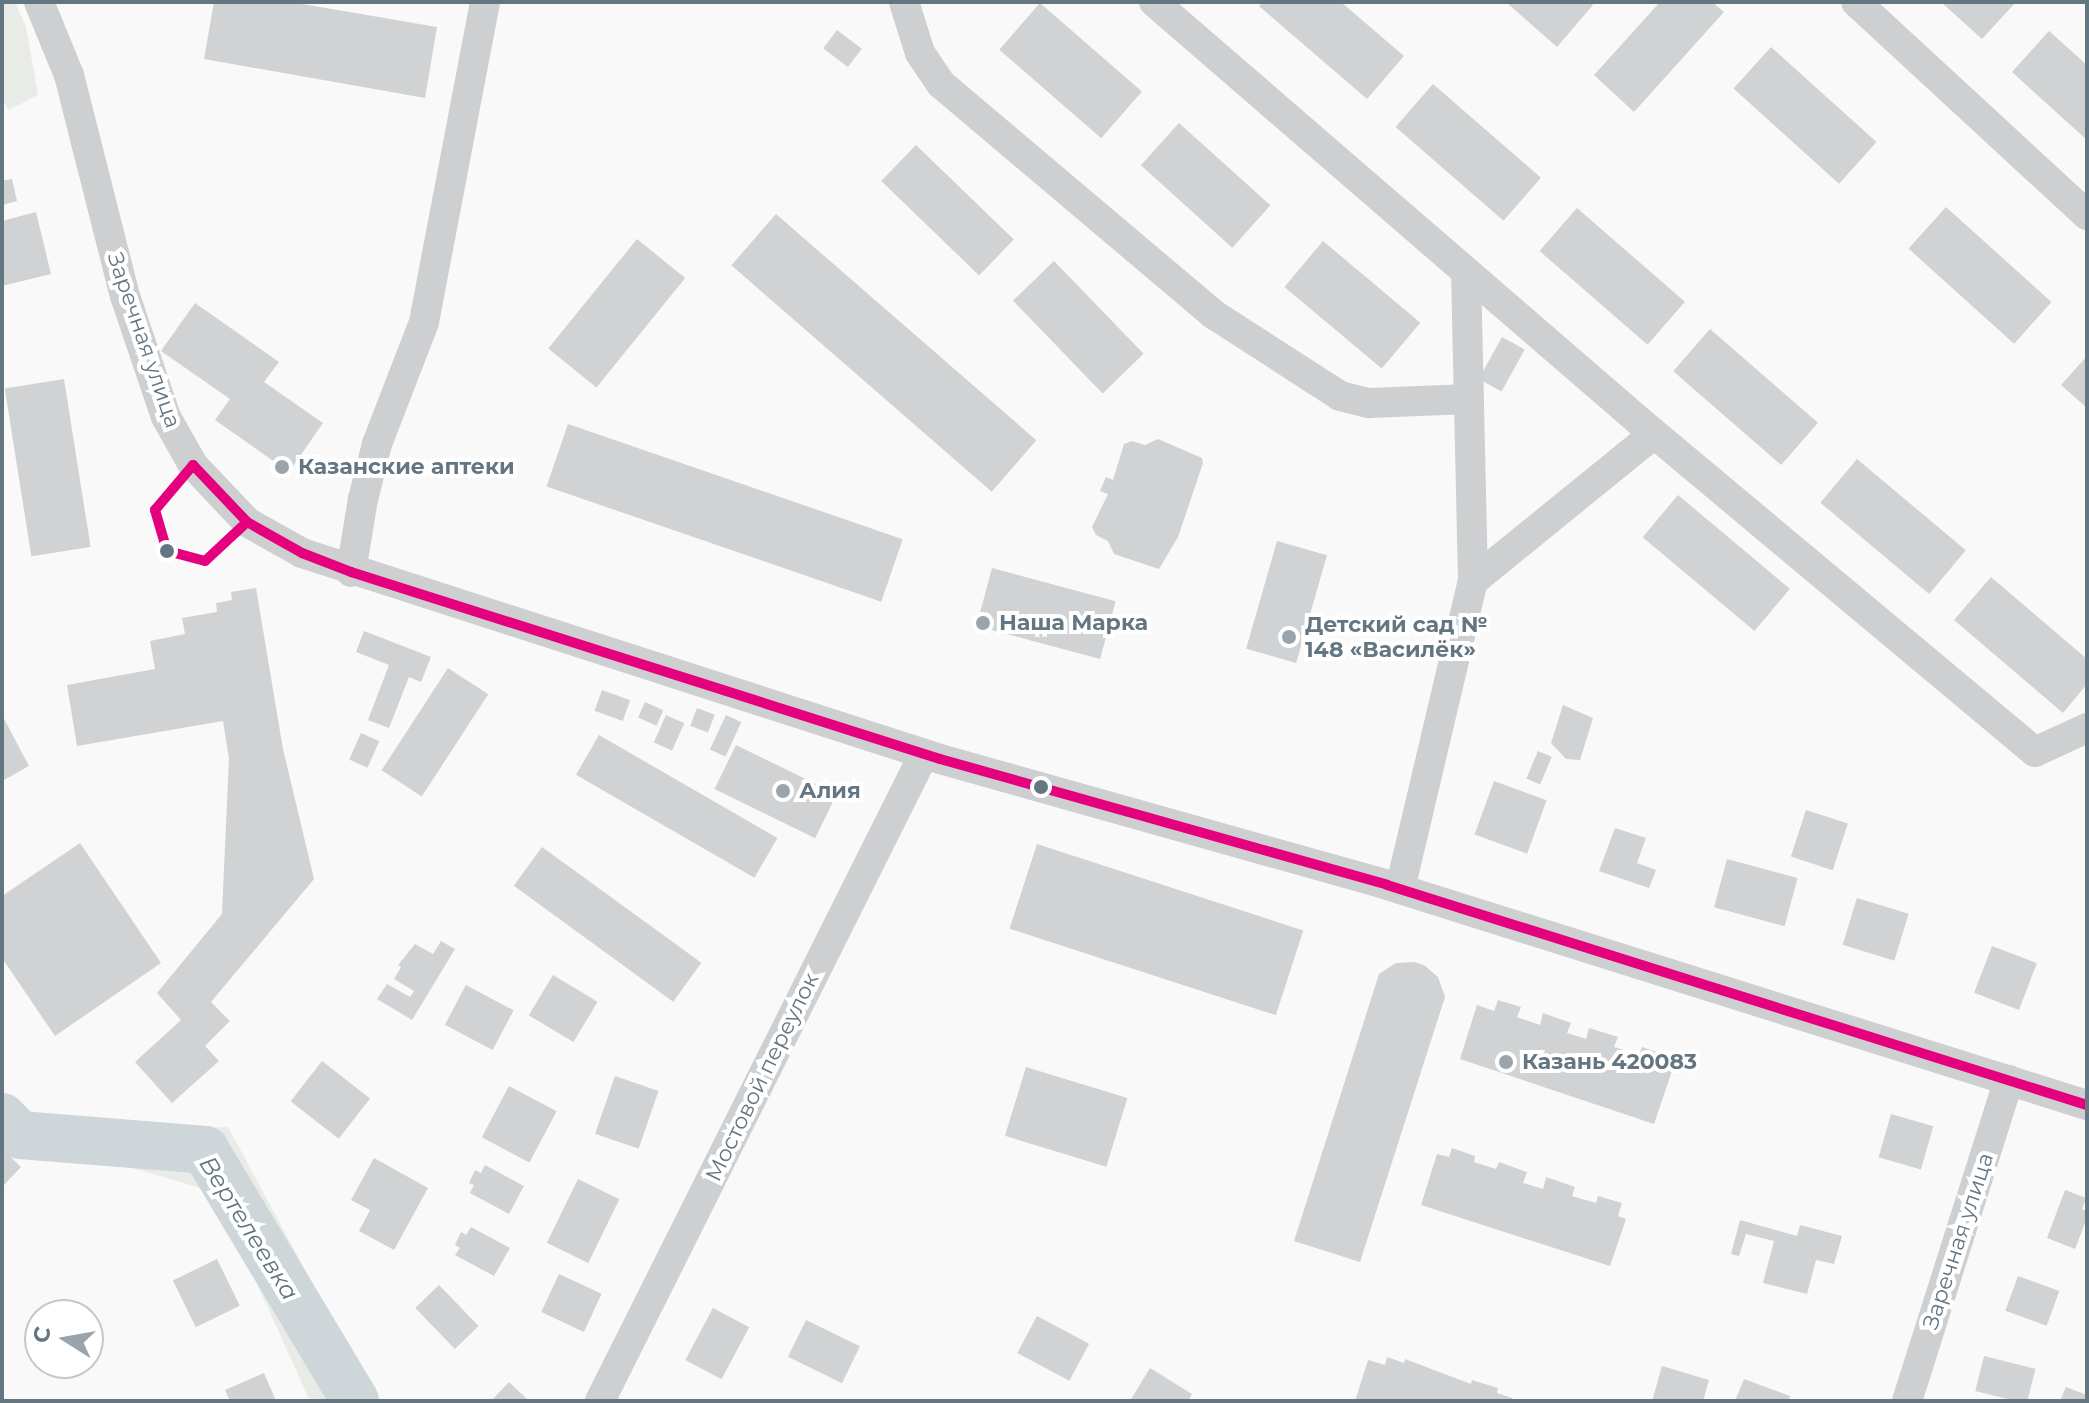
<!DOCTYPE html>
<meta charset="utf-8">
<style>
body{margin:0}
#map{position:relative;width:2089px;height:1403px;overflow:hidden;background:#f9f9f9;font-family:Montserrat,sans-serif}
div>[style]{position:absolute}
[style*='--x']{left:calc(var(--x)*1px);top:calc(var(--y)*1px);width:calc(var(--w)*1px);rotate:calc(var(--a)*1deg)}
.green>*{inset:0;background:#e8ebe6}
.river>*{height:48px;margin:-24px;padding:0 24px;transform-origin:24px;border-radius:24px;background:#ced6d9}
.building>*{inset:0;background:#d0d2d3;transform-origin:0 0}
.minor>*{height:30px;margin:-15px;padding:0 15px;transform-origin:15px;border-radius:15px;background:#cecfd0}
.bus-1>*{height:10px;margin:-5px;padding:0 5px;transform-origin:5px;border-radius:5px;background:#e5007d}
.dots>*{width:22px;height:22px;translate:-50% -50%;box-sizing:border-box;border:4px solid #fff;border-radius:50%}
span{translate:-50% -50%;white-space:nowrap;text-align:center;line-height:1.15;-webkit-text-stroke:8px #fff;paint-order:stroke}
.street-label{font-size:22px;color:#657683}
.poi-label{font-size:22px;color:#657683;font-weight:700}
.left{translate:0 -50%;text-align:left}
.water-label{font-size:24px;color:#60757c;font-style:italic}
.frame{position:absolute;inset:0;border:4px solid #657683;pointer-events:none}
.north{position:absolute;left:24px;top:1299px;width:80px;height:80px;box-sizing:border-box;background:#fff;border:2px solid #c1c8cd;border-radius:50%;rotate:281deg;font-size:22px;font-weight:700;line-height:32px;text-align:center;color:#657683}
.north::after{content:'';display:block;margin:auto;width:28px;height:36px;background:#99a4ac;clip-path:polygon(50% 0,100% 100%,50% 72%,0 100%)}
</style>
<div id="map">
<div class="green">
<i style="clip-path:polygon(2px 2px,15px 2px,26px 27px,38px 95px,9px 110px,2px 100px)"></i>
<i style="clip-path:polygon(228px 1127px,350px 1353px,377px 1401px,310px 1401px,239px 1244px,201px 1188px,20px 1135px)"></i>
</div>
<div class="river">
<i style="--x:2;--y:1117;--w:25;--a:45"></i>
<i style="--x:20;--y:1135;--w:186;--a:4.6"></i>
<i style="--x:205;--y:1150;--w:292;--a:59.1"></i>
</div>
<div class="building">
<i style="clip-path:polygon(214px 2px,291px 2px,437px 27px,425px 98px,204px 59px)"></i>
<i style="clip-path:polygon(1263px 2px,1341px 2px,1404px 56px,1367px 99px,1259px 6px)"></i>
<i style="clip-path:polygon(1506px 2px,1590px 2px,1593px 5px,1557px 47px)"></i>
<i style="clip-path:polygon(1660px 2px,1712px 2px,1724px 12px,1634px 112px,1594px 75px)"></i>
<i style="clip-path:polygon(1941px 2px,2016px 2px,1982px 39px)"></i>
<i style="left:1040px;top:3px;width:135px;height:62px;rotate:41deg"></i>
<i style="left:837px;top:30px;width:31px;height:23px;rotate:37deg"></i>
<i style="clip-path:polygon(2049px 31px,2087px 65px,2087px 140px,2012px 72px)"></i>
<i style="left:1771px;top:47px;width:142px;height:56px;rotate:42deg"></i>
<i style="left:1433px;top:84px;width:143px;height:57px;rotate:41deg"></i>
<i style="left:1179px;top:123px;width:123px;height:57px;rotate:42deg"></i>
<i style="left:916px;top:145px;width:136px;height:50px;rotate:44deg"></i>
<i style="clip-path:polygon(12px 179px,17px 201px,2px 205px,2px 181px)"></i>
<i style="left:1946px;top:207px;width:142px;height:56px;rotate:42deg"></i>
<i style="left:1577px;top:208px;width:143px;height:57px;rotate:41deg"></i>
<i style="clip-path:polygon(36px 212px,51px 274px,2px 286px,2px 221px)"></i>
<i style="left:776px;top:214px;width:345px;height:68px;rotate:41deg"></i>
<i style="left:637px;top:239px;width:62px;height:141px;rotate:39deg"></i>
<i style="left:1323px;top:241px;width:127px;height:60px;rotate:40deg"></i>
<i style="left:1054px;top:261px;width:129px;height:57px;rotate:46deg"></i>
<i style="clip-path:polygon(195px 303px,279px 362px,264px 382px,323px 423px,289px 472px,215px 420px,230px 399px,161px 351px)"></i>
<i style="left:1710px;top:329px;width:143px;height:56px;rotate:41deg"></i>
<i style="left:1502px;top:337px;width:26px;height:48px;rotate:29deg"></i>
<i style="clip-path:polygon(2087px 356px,2087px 408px,2061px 385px)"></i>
<i style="left:64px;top:379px;width:170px;height:60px;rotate:81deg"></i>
<i style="left:568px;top:424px;width:354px;height:66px;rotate:19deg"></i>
<i style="clip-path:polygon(1158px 439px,1202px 458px,1203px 463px,1178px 537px,1159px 569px,1114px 554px,1108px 541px,1096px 535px,1092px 527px,1108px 494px,1100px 491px,1106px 477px,1113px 480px,1124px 444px,1132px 441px,1145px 445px)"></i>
<i style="left:1857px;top:459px;width:142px;height:57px;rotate:40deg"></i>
<i style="left:1678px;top:495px;width:146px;height:55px;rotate:40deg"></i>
<i style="left:1277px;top:541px;width:52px;height:112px;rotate:16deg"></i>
<i style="left:992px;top:568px;width:128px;height:60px;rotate:15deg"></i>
<i style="clip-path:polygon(1991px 577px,2087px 659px,2087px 684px,2063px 713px,1954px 620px)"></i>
<i style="clip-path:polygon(256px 588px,283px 749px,314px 879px,211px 1002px,230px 1021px,205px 1046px,219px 1061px,172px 1103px,135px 1062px,181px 1020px,157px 993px,222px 914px,229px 759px,223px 721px,77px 746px,67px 685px,155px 669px,150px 641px,185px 634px,182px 618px,217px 612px,216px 603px,232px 600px,231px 592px)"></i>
<i style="clip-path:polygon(364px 631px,431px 657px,421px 682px,409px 677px,389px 728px,368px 720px,389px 665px,356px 652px)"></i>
<i style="left:448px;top:668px;width:48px;height:122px;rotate:33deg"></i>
<i style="left:602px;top:690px;width:30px;height:22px;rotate:20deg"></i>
<i style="left:645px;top:702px;width:20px;height:17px;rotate:24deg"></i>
<i style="clip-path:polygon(1563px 705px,1593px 718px,1580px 760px,1566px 759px,1551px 743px)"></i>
<i style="left:697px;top:708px;width:19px;height:19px;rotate:21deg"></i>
<i style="clip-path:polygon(2px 715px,29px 766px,2px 781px)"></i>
<i style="left:666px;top:715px;width:20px;height:30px;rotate:24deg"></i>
<i style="left:726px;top:715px;width:17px;height:38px;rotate:25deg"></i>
<i style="left:361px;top:733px;width:20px;height:29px;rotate:24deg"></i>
<i style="left:599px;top:735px;width:206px;height:46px;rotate:30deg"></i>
<i style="left:736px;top:745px;width:112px;height:49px;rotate:26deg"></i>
<i style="left:1538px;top:751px;width:15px;height:30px;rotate:23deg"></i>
<i style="left:1494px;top:781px;width:56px;height:57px;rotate:20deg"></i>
<i style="left:1806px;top:810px;width:44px;height:49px;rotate:18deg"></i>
<i style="clip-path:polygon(1615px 828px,1646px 838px,1637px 863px,1656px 870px,1649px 888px,1599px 871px)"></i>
<i style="clip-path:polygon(80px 843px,161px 963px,55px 1036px,2px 958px,2px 896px)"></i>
<i style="left:1037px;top:844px;width:280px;height:89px;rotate:18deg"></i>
<i style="left:542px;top:847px;width:197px;height:48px;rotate:36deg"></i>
<i style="left:1727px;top:859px;width:73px;height:50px;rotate:15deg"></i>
<i style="left:1857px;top:898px;width:54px;height:49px;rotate:17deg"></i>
<i style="clip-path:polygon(441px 941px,455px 949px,412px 1020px,377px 999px,387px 984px,410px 997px,414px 991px,394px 979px,401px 967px,398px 965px,415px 944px,433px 954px)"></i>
<i style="left:1992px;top:946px;width:48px;height:50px;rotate:21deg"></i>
<i style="clip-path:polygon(1414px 962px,1424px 965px,1438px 977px,1445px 997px,1360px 1262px,1294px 1241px,1379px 974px,1396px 963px)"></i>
<i style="left:553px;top:975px;width:52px;height:47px;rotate:31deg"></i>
<i style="left:466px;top:985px;width:54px;height:45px;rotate:28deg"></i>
<i style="clip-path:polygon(1498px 1000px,1521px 1007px,1517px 1017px,1540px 1025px,1543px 1013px,1571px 1023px,1567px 1033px,1586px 1039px,1589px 1028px,1618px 1037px,1614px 1047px,1639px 1055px,1642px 1047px,1663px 1054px,1660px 1064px,1673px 1068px,1654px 1124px,1460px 1059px,1477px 1005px,1494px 1011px)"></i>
<i style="left:322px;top:1061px;width:61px;height:51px;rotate:38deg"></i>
<i style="left:1026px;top:1067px;width:106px;height:72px;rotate:17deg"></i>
<i style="left:615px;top:1076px;width:46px;height:61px;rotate:19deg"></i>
<i style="left:509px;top:1086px;width:54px;height:58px;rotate:28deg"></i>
<i style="left:1891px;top:1114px;width:44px;height:45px;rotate:16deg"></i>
<i style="clip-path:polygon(1452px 1148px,1475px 1156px,1474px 1162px,1496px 1169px,1499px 1162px,1527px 1172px,1523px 1183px,1543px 1189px,1546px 1177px,1575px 1187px,1572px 1196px,1596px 1203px,1598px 1196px,1622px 1203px,1618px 1216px,1626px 1219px,1610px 1266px,1421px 1205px,1437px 1154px,1449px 1157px)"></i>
<i style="clip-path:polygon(2px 1149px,21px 1167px,2px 1187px)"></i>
<i style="clip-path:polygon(374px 1158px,428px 1188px,394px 1250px,359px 1231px,370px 1210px,351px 1200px)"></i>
<i style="clip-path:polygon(485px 1165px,524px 1186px,509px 1214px,470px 1193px,474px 1185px,469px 1183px,475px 1170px,481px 1173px)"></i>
<i style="left:578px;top:1179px;width:46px;height:71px;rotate:26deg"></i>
<i style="clip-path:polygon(2065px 1190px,2086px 1198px,2082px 1209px,2087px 1211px,2087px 1218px,2075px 1249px,2047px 1238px)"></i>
<i style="clip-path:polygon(1740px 1220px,1797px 1236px,1800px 1225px,1842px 1236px,1834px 1264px,1816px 1260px,1807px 1294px,1763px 1283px,1774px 1241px,1746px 1234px,1739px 1256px,1731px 1254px)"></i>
<i style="clip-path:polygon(471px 1227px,510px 1248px,494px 1276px,455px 1255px,460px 1248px,455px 1245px,461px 1232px,466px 1235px)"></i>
<i style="left:217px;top:1259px;width:52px;height:49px;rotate:64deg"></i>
<i style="left:559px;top:1274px;width:47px;height:42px;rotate:25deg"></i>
<i style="left:2018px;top:1276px;width:44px;height:37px;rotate:20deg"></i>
<i style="left:439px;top:1285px;width:57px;height:33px;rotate:46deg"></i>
<i style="left:713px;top:1308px;width:41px;height:59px;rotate:28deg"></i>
<i style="left:1037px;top:1316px;width:59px;height:42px;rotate:28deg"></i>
<i style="left:806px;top:1320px;width:60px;height:41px;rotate:26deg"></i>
<i style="left:1984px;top:1356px;width:53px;height:36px;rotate:14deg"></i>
<i style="clip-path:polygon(1387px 1357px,1404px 1363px,1405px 1359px,1471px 1384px,1472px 1380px,1498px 1388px,1497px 1393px,1512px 1398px,1512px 1401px,1355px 1401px,1368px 1360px,1385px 1365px)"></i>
<i style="clip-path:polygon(1662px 1366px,1709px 1380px,1703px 1401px,1652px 1401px)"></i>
<i style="clip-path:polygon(1150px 1368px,1192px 1394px,1188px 1401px,1130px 1401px)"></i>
<i style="clip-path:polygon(264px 1373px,276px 1401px,230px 1401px,225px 1390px)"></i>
<i style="clip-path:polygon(1744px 1379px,1790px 1396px,1789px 1401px,1735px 1401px)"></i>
<i style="clip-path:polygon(509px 1382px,529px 1401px,491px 1401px)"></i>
<i style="clip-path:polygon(2066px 1387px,2087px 1395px,2085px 1401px,2060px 1401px)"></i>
</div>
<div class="minor">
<i style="--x:39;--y:2;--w:79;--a:67.7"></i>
<i style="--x:69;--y:75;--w:228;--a:75.8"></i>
<i style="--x:125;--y:296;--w:128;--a:71.3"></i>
<i style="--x:166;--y:417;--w:55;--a:60.6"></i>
<i style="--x:193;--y:465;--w:79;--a:46.5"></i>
<i style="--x:247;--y:522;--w:63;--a:29.4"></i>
<i style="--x:302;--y:553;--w:670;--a:17.89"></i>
<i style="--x:940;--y:759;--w:464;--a:15.7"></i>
<i style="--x:1387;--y:885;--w:734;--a:17.45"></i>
<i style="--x:904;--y:2;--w:53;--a:72.6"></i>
<i style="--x:920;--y:53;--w:37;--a:56"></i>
<i style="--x:941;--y:84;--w:356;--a:40.2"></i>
<i style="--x:1213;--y:314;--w:151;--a:32.8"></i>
<i style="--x:1340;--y:396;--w:30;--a:14"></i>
<i style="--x:1369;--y:403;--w:100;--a:-2.3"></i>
<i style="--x:1154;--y:2;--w:641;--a:40.82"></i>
<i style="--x:1639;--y:421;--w:516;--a:39.89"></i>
<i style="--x:2035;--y:752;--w:57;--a:-24.8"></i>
<i style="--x:1856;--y:2;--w:314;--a:42.7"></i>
<i style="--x:1466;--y:272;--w:309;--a:88.7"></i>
<i style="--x:351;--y:572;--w:74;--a:-80.7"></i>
<i style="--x:363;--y:499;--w:57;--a:-75.7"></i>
<i style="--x:377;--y:444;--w:131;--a:-68.9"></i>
<i style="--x:424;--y:322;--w:326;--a:-79.2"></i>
<i style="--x:1400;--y:889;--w:317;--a:-76.7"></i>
<i style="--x:1473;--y:581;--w:233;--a:-39.1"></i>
<i style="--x:600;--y:1401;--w:724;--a:-63.4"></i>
<i style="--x:1907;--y:1401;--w:337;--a:-72.4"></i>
</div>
<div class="bus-1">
<i style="--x:193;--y:465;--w:79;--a:46.5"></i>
<i style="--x:247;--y:522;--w:57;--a:137.1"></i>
<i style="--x:205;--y:561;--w:39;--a:-165"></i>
<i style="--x:167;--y:551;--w:43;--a:-106.3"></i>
<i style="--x:155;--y:510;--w:59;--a:-49.8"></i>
<i style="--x:247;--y:522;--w:63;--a:29.4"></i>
<i style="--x:302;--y:553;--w:53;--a:21.2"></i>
<i style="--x:351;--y:572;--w:618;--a:17.61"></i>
<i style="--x:940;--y:759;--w:464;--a:15.7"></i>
<i style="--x:1387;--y:885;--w:734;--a:17.45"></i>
</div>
<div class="dots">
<i style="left:282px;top:467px;background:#99a4ac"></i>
<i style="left:167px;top:551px;background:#657683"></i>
<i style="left:983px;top:623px;background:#99a4ac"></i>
<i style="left:1289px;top:637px;background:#99a4ac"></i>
<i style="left:1041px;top:787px;background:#657683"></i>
<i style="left:783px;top:791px;background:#99a4ac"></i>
<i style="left:1506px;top:1062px;background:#99a4ac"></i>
</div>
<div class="street-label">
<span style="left:144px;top:340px;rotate:71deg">Заречная улица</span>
<span style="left:762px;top:1077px;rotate:-64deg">Мостовой переулок</span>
<span style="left:1958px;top:1241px;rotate:-72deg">Заречная улица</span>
</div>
<div class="poi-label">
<span class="left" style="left:298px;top:467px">Казанские аптеки</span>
<span class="left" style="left:999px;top:623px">Наша Марка</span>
<span class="left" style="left:1305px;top:637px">Детский сад №<br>148 «Василёк»</span>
<span class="left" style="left:799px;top:791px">Алия</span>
<span class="left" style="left:1522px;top:1062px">Казань 420083</span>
</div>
<div class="water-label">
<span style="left:249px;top:1228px;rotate:58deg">Вертелеевка</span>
</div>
<div class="frame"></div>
<div class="north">С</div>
</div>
